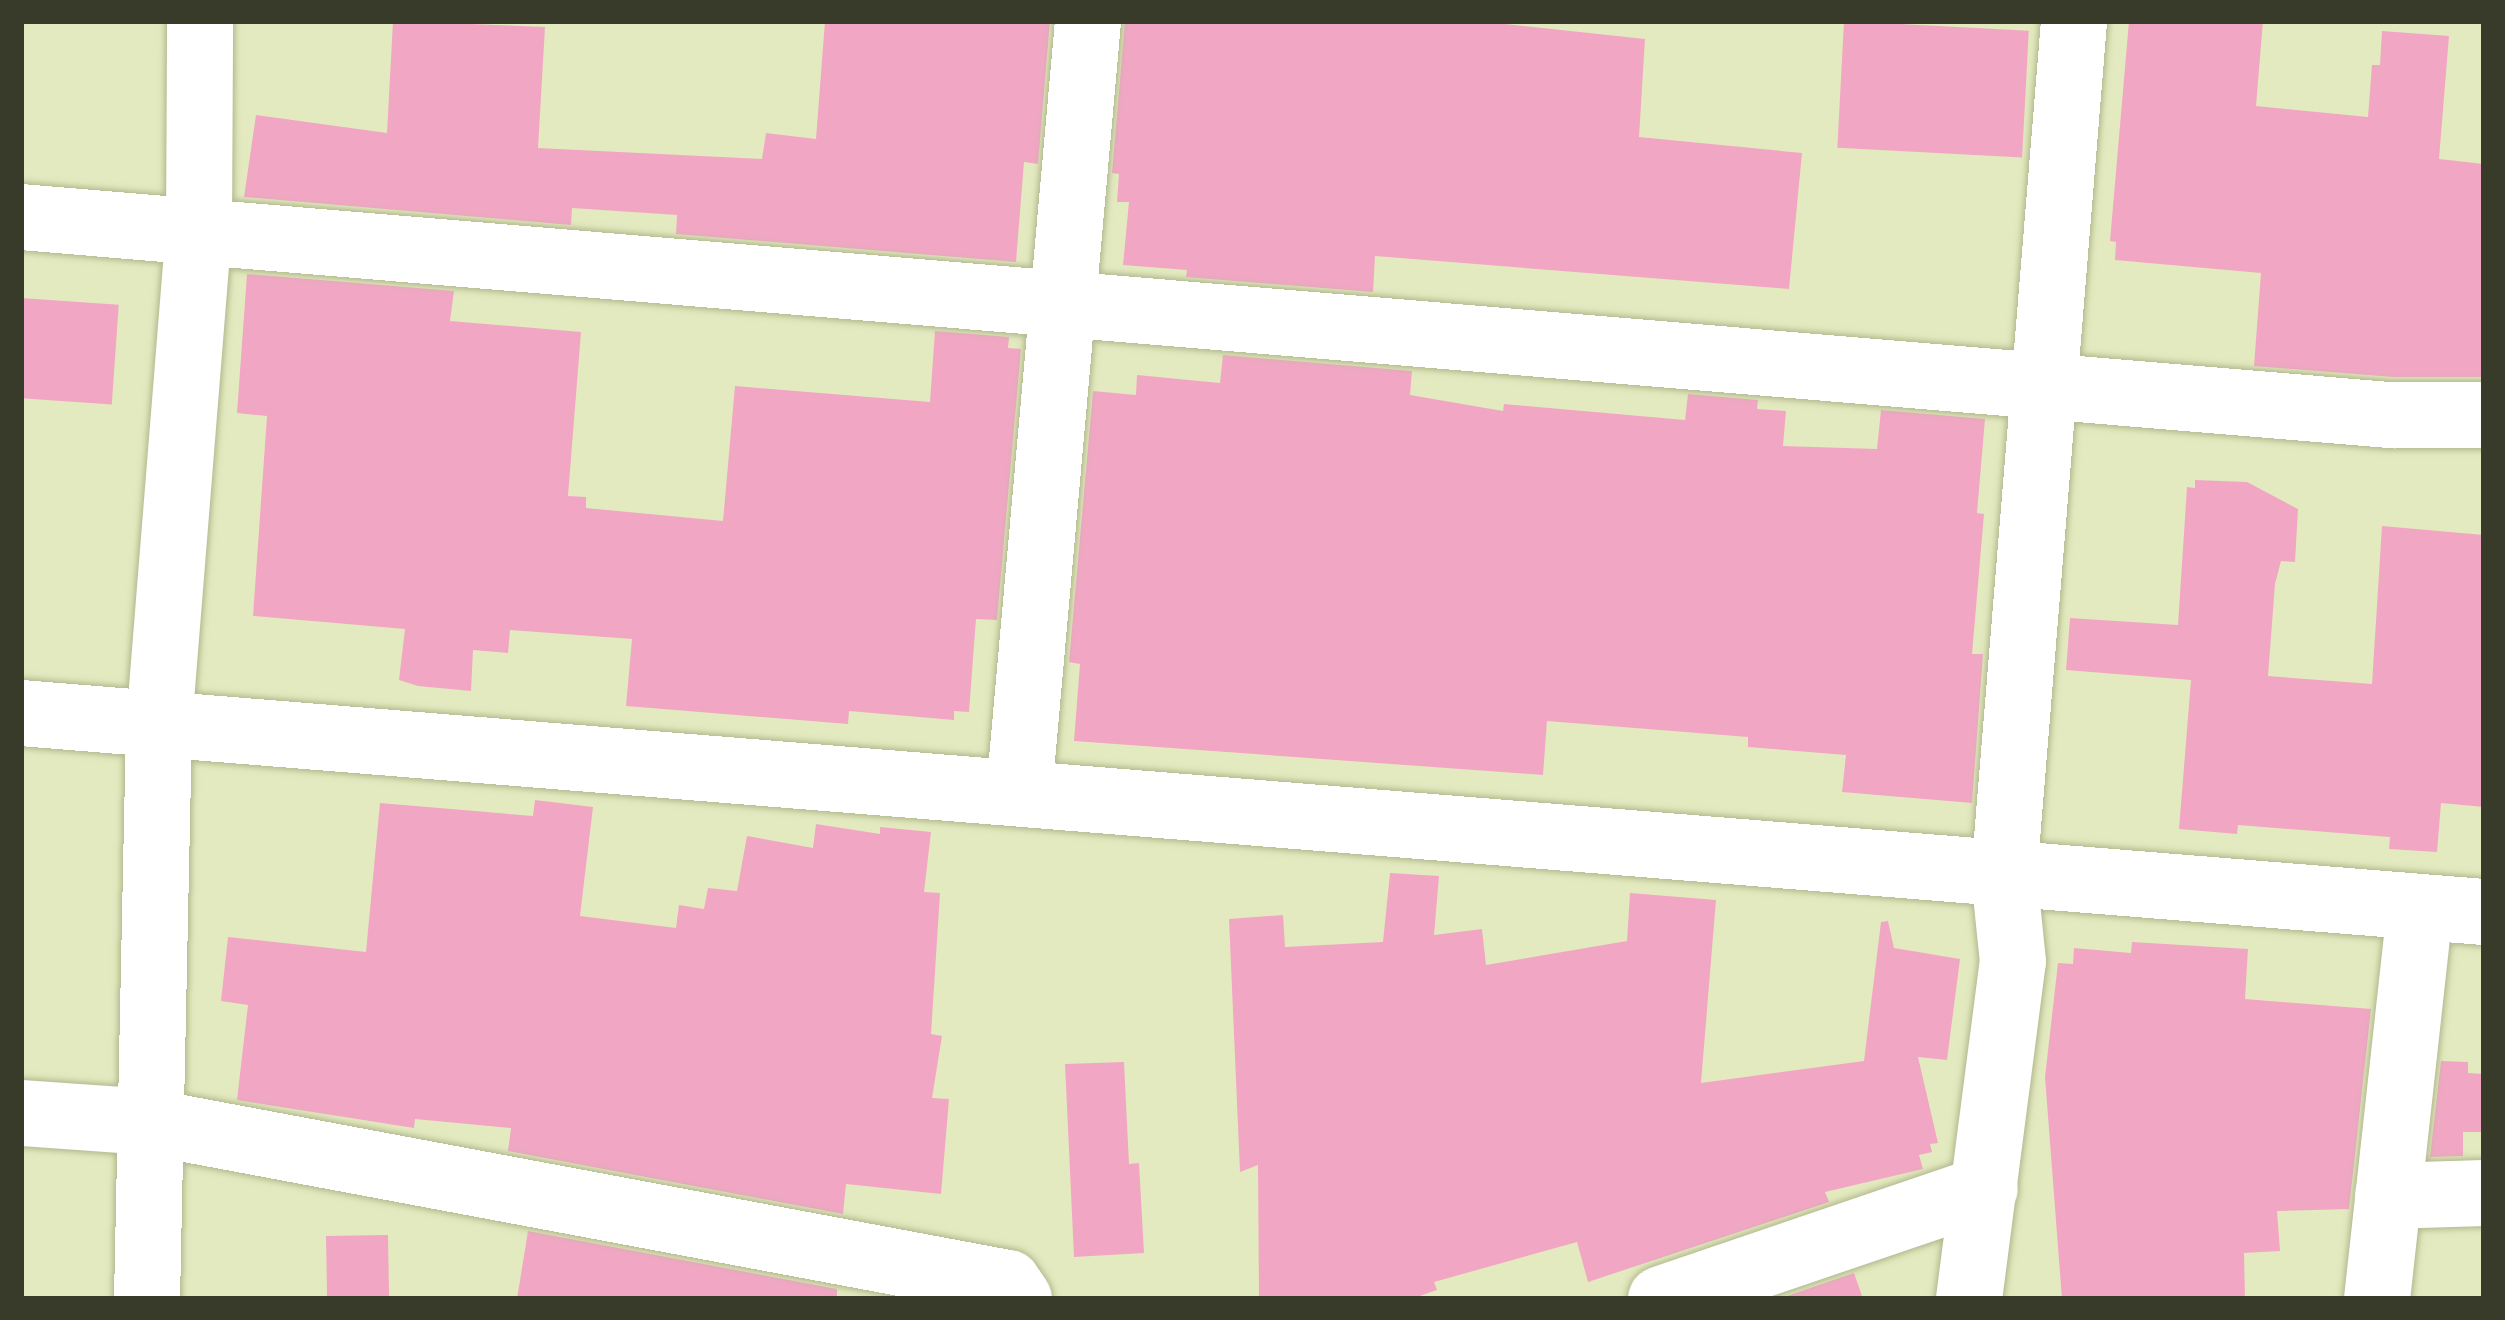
<!DOCTYPE html>
<style>
body{margin:0}
#map{position:relative;width:2505px;height:1320px;overflow:hidden;background:#e4eabf;font-family:"Golos Text",sans-serif}
div>[style]{position:absolute}
[style*='--x']{left:calc(var(--x)*1px);top:calc(var(--y)*1px);width:calc(var(--w)*1px);rotate:calc(var(--a)*1deg)}
.building>*{inset:0;background:#f1a7c4;transform-origin:0 0}
.roads{filter:drop-shadow(0 0 3px #b2b88e) drop-shadow(0 0 3px #b2b88e)}
.minor>*{height:66px;margin:-33px;padding:0 33px;transform-origin:33px;border-radius:33px;background:#fff}
span{translate:-50% -50%;white-space:nowrap;text-align:center;line-height:1.15;-webkit-text-stroke:9px #e4eabf;paint-order:stroke}
.frame{position:absolute;inset:0;border:24px solid #383b2a;pointer-events:none}
</style>
<div id="map">
<div class="building">
<i style="clip-path:polygon(393px 21px,545px 27px,538px 148px,762px 159px,766px 133px,816px 139px,825px 21px,1050px 21px,1038px 164px,1024px 162px,1016px 262px,676px 234px,677px 215px,572px 208px,571px 225px,244px 197px,256px 115px,387px 133px)"></i>
<i style="clip-path:polygon(1125px 21px,1477px 21px,1645px 39px,1639px 137px,1802px 153px,1789px 289px,1375px 256px,1373px 292px,1186px 277px,1187px 270px,1123px 265px,1129px 202px,1117px 202px,1119px 174px,1112px 173px)"></i>
<i style="left:1844px;top:21px;width:185px;height:127px;rotate:3deg"></i>
<i style="clip-path:polygon(2129px 21px,2263px 21px,2256px 106px,2368px 117px,2372px 65px,2380px 65px,2382px 31px,2449px 36px,2439px 159px,2484px 164px,2484px 377px,2393px 377px,2254px 366px,2261px 273px,2115px 260px,2116px 242px,2110px 241px)"></i>
<i style="clip-path:polygon(247px 274px,454px 291px,450px 321px,581px 332px,568px 496px,586px 497px,586px 508px,723px 521px,735px 386px,930px 402px,935px 331px,1009px 337px,1008px 348px,1021px 349px,997px 620px,976px 619px,969px 712px,954px 711px,954px 720px,849px 711px,848px 724px,626px 706px,632px 639px,510px 630px,508px 653px,473px 650px,471px 691px,418px 686px,399px 680px,405px 629px,253px 616px,267px 416px,237px 413px)"></i>
<i style="left:21px;top:298px;width:98px;height:100px;rotate:4deg"></i>
<i style="clip-path:polygon(1223px 355px,1412px 371px,1410px 395px,1503px 411px,1504px 404px,1685px 420px,1688px 394px,1758px 400px,1757px 409px,1786px 411px,1783px 446px,1877px 449px,1881px 410px,1985px 419px,1977px 513px,1984px 514px,1972px 654px,1983px 654px,1972px 803px,1842px 792px,1846px 755px,1748px 747px,1748px 737px,1547px 721px,1543px 775px,1074px 741px,1080px 664px,1069px 662px,1093px 391px,1136px 395px,1137px 375px,1220px 383px)"></i>
<i style="clip-path:polygon(2195px 480px,2247px 482px,2298px 509px,2295px 562px,2281px 561px,2275px 584px,2268px 676px,2372px 684px,2382px 526px,2484px 535px,2484px 807px,2441px 803px,2437px 852px,2389px 849px,2390px 837px,2238px 825px,2237px 834px,2179px 829px,2191px 680px,2066px 670px,2070px 618px,2178px 625px,2187px 487px,2195px 488px)"></i>
<i style="clip-path:polygon(535px 800px,593px 807px,580px 916px,676px 928px,679px 905px,704px 909px,708px 888px,737px 891px,747px 836px,813px 848px,816px 824px,880px 834px,880px 827px,931px 832px,924px 892px,940px 893px,931px 1034px,942px 1036px,932px 1098px,949px 1099px,941px 1194px,846px 1184px,843px 1214px,508px 1151px,511px 1128px,415px 1119px,414px 1128px,237px 1100px,248px 1005px,221px 1001px,228px 937px,366px 952px,380px 803px,533px 816px)"></i>
<i style="clip-path:polygon(1390px 873px,1439px 876px,1434px 935px,1482px 929px,1486px 965px,1627px 941px,1630px 893px,1716px 900px,1701px 1083px,1864px 1061px,1881px 922px,1888px 921px,1894px 948px,1960px 959px,1947px 1060px,1918px 1057px,1938px 1143px,1930px 1144px,1932px 1152px,1919px 1155px,1923px 1169px,1825px 1192px,1829px 1202px,1588px 1282px,1577px 1242px,1434px 1282px,1437px 1290px,1411px 1299px,1259px 1299px,1258px 1165px,1240px 1172px,1229px 919px,1283px 915px,1285px 947px,1383px 942px)"></i>
<i style="clip-path:polygon(2132px 942px,2248px 949px,2245px 999px,2371px 1009px,2349px 1209px,2277px 1211px,2280px 1251px,2244px 1253px,2245px 1299px,2062px 1299px,2045px 1077px,2058px 963px,2073px 964px,2074px 948px,2131px 953px)"></i>
<i style="clip-path:polygon(2441px 1061px,2468px 1062px,2468px 1073px,2484px 1074px,2484px 1132px,2463px 1132px,2463px 1156px,2430px 1157px)"></i>
<i style="clip-path:polygon(1124px 1062px,1129px 1164px,1139px 1163px,1144px 1253px,1074px 1257px,1065px 1064px)"></i>
<i style="clip-path:polygon(528px 1231px,837px 1289px,837px 1299px,517px 1299px)"></i>
<i style="left:388px;top:1235px;width:64px;height:62px;rotate:89deg"></i>
<i style="clip-path:polygon(1854px 1273px,1863px 1299px,1784px 1297px)"></i>
</div>
<div class="roads">
<div class="minor">
<i style="--x:21;--y:217;--w:2378;--a:4.78"></i>
<i style="--x:2391;--y:415;--w:93;--a:0"></i>
<i style="--x:21;--y:713;--w:2471;--a:4.62"></i>
<i style="--x:1019;--y:793;--w:775;--a:-84.89"></i>
<i style="--x:21;--y:1113;--w:128;--a:4"></i>
<i style="--x:149;--y:1122;--w:874;--a:10.62"></i>
<i style="--x:1008;--y:1283;--w:19;--a:55"></i>
<i style="--x:2388;--y:1196;--w:96;--a:-1.8"></i>
<i style="--x:147;--y:1299;--w:574;--a:-88.8"></i>
<i style="--x:159;--y:725;--w:496;--a:-85.4"></i>
<i style="--x:199;--y:231;--w:210;--a:-89.7"></i>
<i style="--x:1661;--y:1299;--w:342;--a:-18.8"></i>
<i style="--x:1969;--y:1299;--w:340;--a:-82.6"></i>
<i style="--x:2013;--y:962;--w:87;--a:-95.9"></i>
<i style="--x:2004;--y:875;--w:857;--a:-85.31"></i>
<i style="--x:2377;--y:1299;--w:394;--a:-83.7"></i>
</div>
</div>
<div class="frame"></div>
</div>
